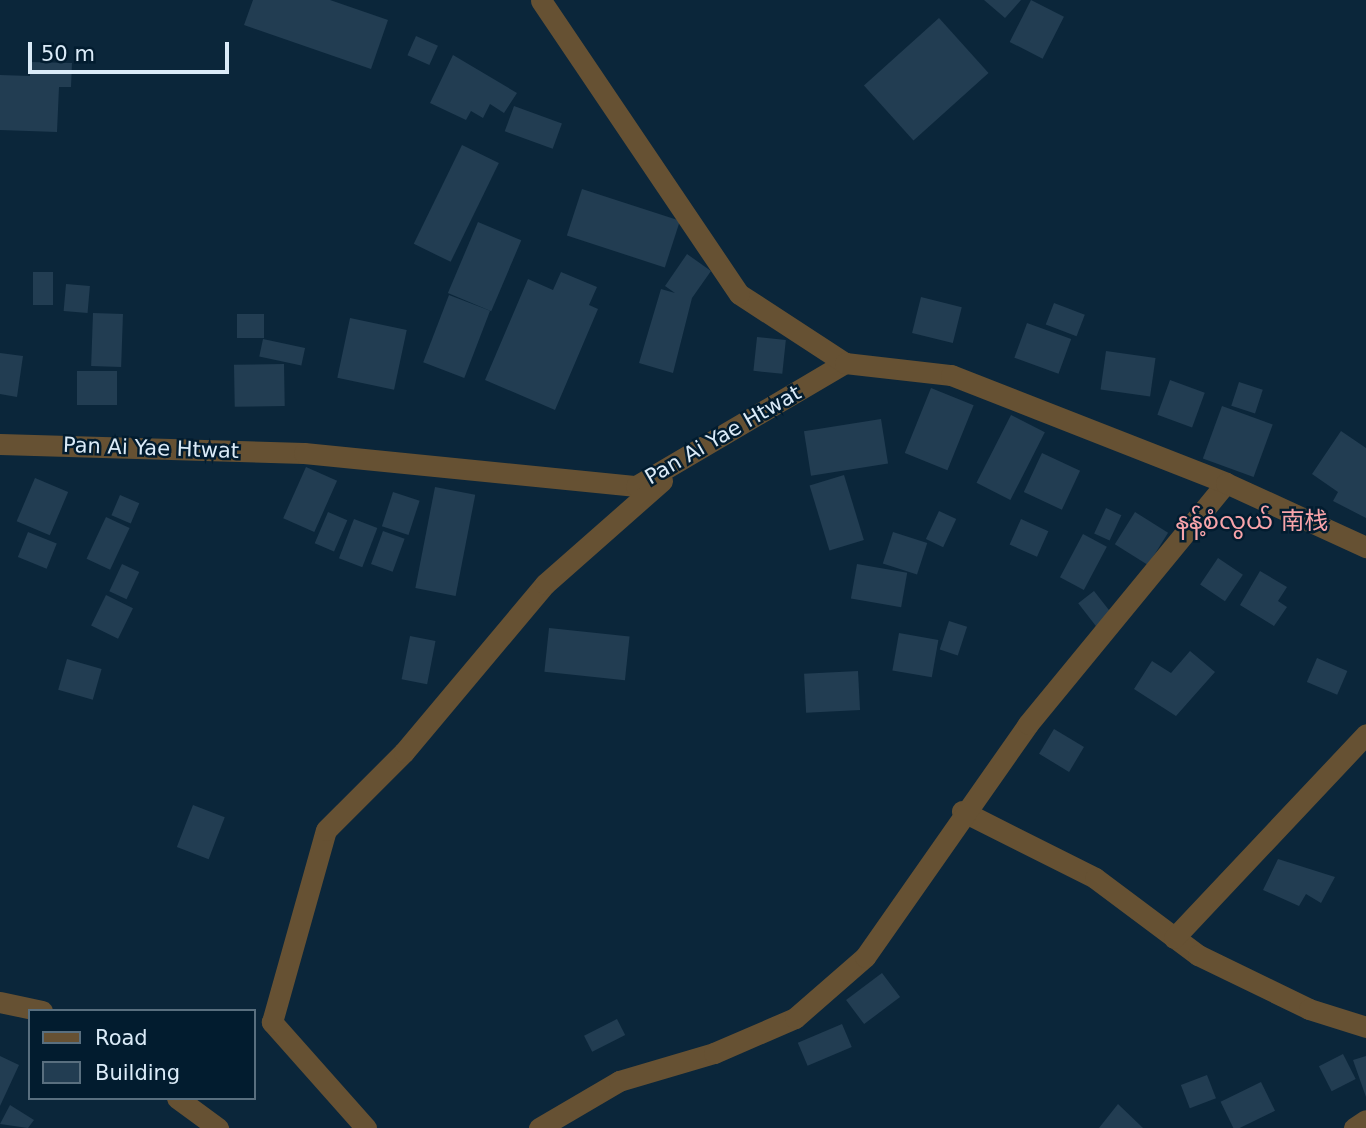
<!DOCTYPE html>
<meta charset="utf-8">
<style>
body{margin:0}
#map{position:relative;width:1366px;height:1128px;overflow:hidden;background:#0b263a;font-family:"DejaVu Sans","Noto Sans SC","Noto Sans Myanmar",sans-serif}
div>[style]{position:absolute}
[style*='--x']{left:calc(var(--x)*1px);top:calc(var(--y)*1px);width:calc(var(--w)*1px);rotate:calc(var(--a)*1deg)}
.building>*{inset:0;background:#223d52;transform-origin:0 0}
.minor>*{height:21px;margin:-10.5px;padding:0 10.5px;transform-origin:10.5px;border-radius:10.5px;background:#665133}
.tertiary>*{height:21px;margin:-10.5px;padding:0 10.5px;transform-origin:10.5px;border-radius:10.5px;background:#665133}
span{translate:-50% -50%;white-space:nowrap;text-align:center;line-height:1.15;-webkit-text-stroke:5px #021c2f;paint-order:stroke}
.street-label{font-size:21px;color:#dbebf8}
.quarter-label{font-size:24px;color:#f8a4aa}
.legend{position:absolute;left:28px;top:1009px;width:228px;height:91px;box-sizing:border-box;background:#021c2f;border:2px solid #596f7f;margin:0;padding:9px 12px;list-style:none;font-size:21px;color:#dbebf8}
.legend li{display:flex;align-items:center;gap:14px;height:35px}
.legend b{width:35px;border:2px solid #596f7f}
.scale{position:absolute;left:28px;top:42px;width:201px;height:32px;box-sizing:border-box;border:4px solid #dbebf8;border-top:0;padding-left:9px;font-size:21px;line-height:24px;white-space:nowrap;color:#dbebf8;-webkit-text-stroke:5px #021c2f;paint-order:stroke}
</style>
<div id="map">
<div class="building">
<i style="clip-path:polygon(253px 0,330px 0,388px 20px,371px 69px,244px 25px)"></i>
<i style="clip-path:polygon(984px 0,1021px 0,1005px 18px)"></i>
<i style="left:1031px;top:0;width:37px;height:47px;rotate:27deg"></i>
<i style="left:939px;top:18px;width:74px;height:101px;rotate:48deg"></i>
<i style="left:416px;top:36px;width:24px;height:21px;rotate:24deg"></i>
<i style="clip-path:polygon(453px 55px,517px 93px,504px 113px,490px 104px,483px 118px,471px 111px,466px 120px,430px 103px)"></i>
<i style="clip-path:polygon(30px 62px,72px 63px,71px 87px,59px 87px,57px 132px,0 130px,0 75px,30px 76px)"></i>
<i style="left:514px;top:106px;width:51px;height:27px;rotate:20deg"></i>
<i style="left:462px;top:145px;width:41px;height:110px;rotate:26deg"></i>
<i style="left:582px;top:189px;width:103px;height:49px;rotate:18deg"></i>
<i style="left:478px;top:222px;width:47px;height:77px;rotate:23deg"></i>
<i style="clip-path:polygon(687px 254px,711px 271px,692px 298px,673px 373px,639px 363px,661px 289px,675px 293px,665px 286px)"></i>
<i style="left:33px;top:272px;width:20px;height:33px"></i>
<i style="clip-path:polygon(561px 272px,597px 287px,589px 305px,598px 309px,555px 410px,485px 380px,528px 279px,553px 290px)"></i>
<i style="left:66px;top:284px;width:24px;height:27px;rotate:5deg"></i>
<i style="left:449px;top:295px;width:44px;height:72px;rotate:21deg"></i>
<i style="left:921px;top:297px;width:42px;height:37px;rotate:14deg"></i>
<i style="left:1054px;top:303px;width:33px;height:23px;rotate:21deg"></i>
<i style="left:93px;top:313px;width:30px;height:53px;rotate:2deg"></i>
<i style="left:264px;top:314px;width:24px;height:27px;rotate:90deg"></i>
<i style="left:350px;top:318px;width:58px;height:61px;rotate:12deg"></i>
<i style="left:1027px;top:323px;width:47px;height:37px;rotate:20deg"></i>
<i style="left:757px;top:337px;width:29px;height:34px;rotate:6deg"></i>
<i style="left:263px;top:339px;width:43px;height:18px;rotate:12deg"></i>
<i style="left:1106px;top:351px;width:50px;height:39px;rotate:8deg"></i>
<i style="clip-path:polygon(0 353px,23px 356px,17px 397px,0 394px)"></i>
<i style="left:284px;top:364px;width:42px;height:50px;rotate:89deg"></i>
<i style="left:77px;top:371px;width:40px;height:34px"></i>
<i style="left:1170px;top:380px;width:37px;height:37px;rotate:20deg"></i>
<i style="left:1239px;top:382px;width:25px;height:25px;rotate:18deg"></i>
<i style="left:931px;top:388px;width:46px;height:70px;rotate:22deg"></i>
<i style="left:1222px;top:406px;width:54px;height:56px;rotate:20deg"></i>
<i style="left:1011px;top:415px;width:38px;height:76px;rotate:27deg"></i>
<i style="left:881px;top:419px;width:45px;height:78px;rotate:81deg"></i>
<i style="clip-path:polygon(1341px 431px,1366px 448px,1366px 518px,1333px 501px,1338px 492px,1312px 474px)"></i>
<i style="left:1042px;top:453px;width:42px;height:43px;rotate:25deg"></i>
<i style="left:306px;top:467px;width:34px;height:56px;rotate:24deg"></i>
<i style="left:844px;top:475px;width:68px;height:36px;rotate:73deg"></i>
<i style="left:35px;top:478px;width:36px;height:47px;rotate:23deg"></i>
<i style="left:435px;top:487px;width:41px;height:103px;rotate:11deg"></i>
<i style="left:393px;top:492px;width:28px;height:36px;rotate:18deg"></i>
<i style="left:120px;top:495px;width:21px;height:22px;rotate:23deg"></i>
<i style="left:1106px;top:508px;width:17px;height:28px;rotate:25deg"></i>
<i style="left:939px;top:511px;width:19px;height:31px;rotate:25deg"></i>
<i style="left:328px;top:512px;width:21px;height:34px;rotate:23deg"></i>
<i style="left:1135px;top:512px;width:39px;height:38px;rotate:32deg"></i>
<i style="left:106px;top:517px;width:26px;height:46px;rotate:25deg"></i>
<i style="left:354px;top:519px;width:25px;height:42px;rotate:21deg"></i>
<i style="left:1021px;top:519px;width:30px;height:28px;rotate:24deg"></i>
<i style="left:383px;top:531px;width:23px;height:35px;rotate:20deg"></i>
<i style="left:28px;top:532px;width:31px;height:27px;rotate:22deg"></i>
<i style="left:893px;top:532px;width:36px;height:33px;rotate:18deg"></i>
<i style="left:1083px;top:534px;width:27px;height:49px;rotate:28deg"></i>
<i style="left:1218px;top:558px;width:30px;height:32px;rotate:34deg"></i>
<i style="left:122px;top:564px;width:19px;height:30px;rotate:25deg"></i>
<i style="left:857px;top:564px;width:51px;height:35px;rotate:10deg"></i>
<i style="clip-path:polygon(1260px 571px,1287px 587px,1278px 601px,1287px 607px,1274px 626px,1240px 605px)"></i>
<i style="left:1094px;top:591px;width:29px;height:20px;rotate:52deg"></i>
<i style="left:106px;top:595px;width:30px;height:34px;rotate:26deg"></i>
<i style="left:949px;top:621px;width:19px;height:30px;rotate:18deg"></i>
<i style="left:549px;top:628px;width:81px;height:44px;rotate:6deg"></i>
<i style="left:899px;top:633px;width:40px;height:38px;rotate:10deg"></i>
<i style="left:410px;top:636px;width:26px;height:44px;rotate:11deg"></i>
<i style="clip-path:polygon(1190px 651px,1215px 672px,1176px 716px,1134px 689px,1152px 661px,1171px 673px)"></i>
<i style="left:1317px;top:658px;width:33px;height:26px;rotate:23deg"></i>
<i style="left:67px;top:659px;width:36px;height:32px;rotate:16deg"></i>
<i style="left:858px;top:671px;width:39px;height:54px;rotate:87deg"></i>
<i style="left:1054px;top:729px;width:35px;height:29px;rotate:31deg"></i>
<i style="left:193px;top:805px;width:34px;height:45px;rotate:21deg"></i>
<i style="clip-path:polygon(1278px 859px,1335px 877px,1321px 903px,1306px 894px,1299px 906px,1263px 890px)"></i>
<i style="left:882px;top:973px;width:30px;height:45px;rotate:53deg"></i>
<i style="left:617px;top:1019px;width:18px;height:37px;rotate:63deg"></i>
<i style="left:842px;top:1024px;width:25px;height:48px;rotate:67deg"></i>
<i style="left:1343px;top:1054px;width:28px;height:27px;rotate:63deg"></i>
<i style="clip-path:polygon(0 1056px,19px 1065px,0 1106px)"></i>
<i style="clip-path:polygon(1366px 1056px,1366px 1097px,1353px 1060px)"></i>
<i style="left:1207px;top:1075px;width:25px;height:28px;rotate:69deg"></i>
<i style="left:1261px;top:1082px;width:32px;height:45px;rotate:64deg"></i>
<i style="clip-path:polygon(1118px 1104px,1143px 1128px,1099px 1128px)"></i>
<i style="clip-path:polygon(10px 1105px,34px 1120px,28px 1128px,0 1124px)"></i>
</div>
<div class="minor">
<i style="--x:0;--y:444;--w:304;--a:1.7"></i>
<i style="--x:304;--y:453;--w:334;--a:5.7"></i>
<i style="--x:636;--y:486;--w:243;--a:-30.5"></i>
<i style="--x:845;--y:363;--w:126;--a:-146.9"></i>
<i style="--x:739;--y:294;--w:354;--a:-124"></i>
<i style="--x:962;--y:811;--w:149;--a:26.7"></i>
<i style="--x:1095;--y:878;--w:129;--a:36.8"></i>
<i style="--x:1198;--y:955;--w:123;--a:25.9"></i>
<i style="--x:1309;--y:1009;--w:60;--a:17.5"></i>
<i style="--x:1174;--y:938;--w:280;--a:-46.7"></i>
<i style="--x:0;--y:1002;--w:43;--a:12.1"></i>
<i style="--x:177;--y:1098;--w:51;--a:36.2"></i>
<i style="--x:366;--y:1128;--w:142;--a:-131.6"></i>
<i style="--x:272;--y:1022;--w:199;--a:-74.3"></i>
<i style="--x:326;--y:830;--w:110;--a:-45"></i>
<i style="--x:404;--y:752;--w:219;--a:-50"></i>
<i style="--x:545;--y:584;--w:156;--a:-41.4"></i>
<i style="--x:539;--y:1128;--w:93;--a:-30.4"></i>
<i style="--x:619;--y:1081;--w:99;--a:-16.4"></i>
<i style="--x:714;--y:1053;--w:88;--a:-23.4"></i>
<i style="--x:795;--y:1018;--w:93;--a:-41.1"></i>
<i style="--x:865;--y:957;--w:284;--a:-55"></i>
<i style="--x:1028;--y:724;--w:312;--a:-50.6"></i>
<i style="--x:1354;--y:1128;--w:14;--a:-34"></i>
</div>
<div class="tertiary">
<i style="--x:845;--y:363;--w:107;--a:6.5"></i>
<i style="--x:951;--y:375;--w:295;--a:21.4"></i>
<i style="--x:1226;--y:483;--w:154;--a:24.6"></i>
</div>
<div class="street-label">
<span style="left:723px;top:435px;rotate:-30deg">Pan Ai Yae Htwat</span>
<span style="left:151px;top:448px;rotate:2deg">Pan Ai Yae Htwat</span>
</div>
<div class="quarter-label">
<span style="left:1252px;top:522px">နန့်စံလွယ် 南栈</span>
</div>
<ul class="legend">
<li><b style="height:9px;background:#665133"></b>Road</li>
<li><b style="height:19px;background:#223d52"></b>Building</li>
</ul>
<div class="scale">50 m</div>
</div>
